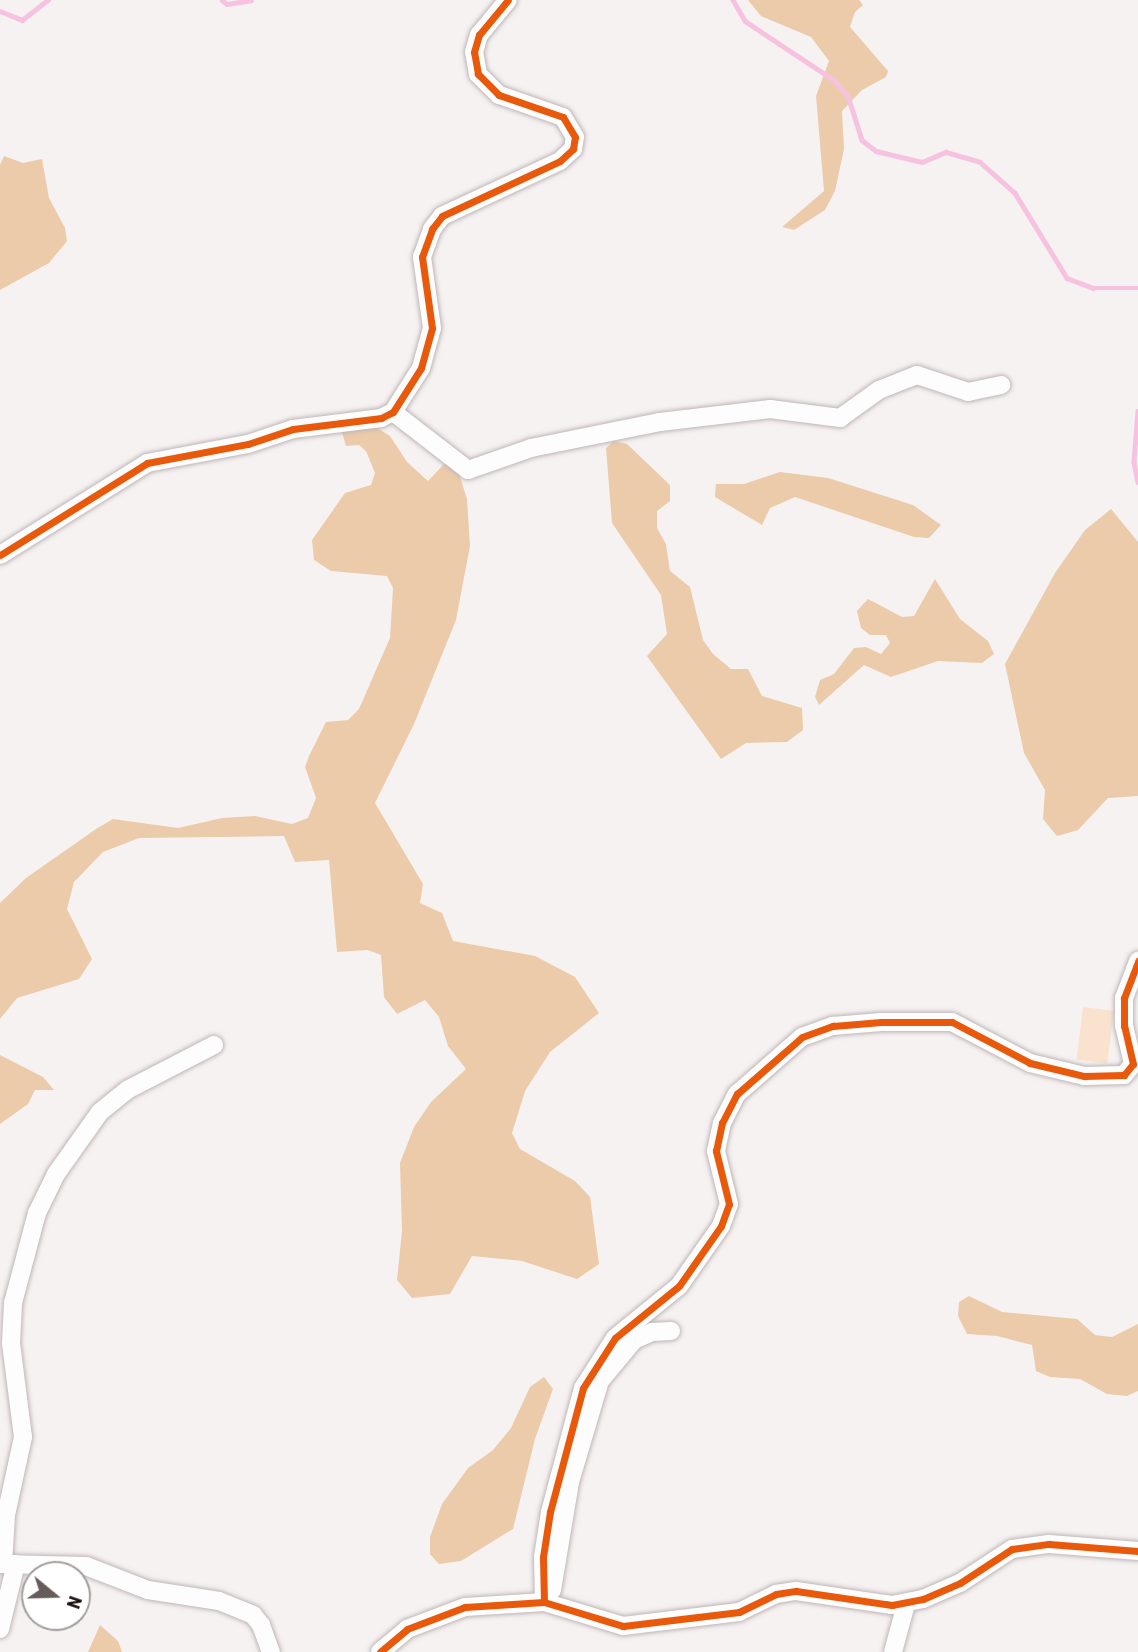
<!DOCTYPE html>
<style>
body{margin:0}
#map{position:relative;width:1138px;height:1652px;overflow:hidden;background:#f7f2f2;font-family:"Roboto Condensed",sans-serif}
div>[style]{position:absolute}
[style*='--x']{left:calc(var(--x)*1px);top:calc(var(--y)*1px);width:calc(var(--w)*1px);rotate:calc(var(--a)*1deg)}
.green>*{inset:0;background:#f9e3ce;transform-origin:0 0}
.forest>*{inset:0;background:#ebcba9}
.stream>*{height:4.5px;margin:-2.25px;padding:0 2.25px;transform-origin:2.25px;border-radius:2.25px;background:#f6c2e0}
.roads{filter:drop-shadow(0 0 2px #bfb6b6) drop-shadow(0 0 2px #bfb6b6)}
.minor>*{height:18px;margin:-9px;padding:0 9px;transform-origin:9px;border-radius:9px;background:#fefdfd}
.cycleway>*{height:7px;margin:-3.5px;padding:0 3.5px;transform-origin:3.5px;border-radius:3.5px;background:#e8590c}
span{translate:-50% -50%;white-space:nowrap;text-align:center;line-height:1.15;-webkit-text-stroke:6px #fff;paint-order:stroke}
.north{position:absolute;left:21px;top:1561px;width:70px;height:70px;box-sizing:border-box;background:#fff;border:2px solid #a39e9d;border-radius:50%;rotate:109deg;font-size:19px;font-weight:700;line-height:28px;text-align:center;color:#190c0b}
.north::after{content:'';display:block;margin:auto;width:24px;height:32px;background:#675c5c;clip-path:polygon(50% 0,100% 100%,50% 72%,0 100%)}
</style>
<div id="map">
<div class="green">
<i style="left:1083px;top:1007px;width:31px;height:53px;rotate:7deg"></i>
</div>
<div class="forest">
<i style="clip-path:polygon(748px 0,859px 0,863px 5px,855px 12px,850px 27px,888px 71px,886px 77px,862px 90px,842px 111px,844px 149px,835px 191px,825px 210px,794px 230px,782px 227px,824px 191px,816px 96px,829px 61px,811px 37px,761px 16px)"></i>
<i style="clip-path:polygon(4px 156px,23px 163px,42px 159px,49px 198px,65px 228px,67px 241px,49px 263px,0 290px,0 165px)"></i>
<i style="clip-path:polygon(377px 428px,390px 436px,407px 462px,428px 481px,445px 463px,459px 474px,467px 499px,470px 546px,456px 620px,414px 724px,375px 803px,423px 884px,420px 903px,442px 913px,453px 941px,535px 956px,575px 977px,599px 1013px,550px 1052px,525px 1091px,512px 1133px,520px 1149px,575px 1181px,590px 1197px,599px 1264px,577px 1279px,522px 1261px,472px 1256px,450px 1294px,412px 1298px,397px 1280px,402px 1231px,400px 1163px,414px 1127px,431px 1102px,466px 1069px,448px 1046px,439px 1017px,425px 1000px,397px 1014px,384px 997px,381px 955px,368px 950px,337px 952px,329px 860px,295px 862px,284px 836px,139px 838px,103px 852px,74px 882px,67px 909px,92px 959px,79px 979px,17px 998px,0 1019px,0 903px,26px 878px,96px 829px,113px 819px,178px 828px,222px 818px,255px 816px,292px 824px,308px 818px,316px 798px,305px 767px,309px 756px,326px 722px,348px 720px,359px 709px,390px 638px,393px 588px,387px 576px,331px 571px,314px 560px,312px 540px,345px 493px,371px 485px,375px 473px,366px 451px,359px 445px,346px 446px,341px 429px)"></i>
<i style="clip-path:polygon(614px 441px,627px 444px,670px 485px,670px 501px,657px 511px,657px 528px,666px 544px,670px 571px,690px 587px,703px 640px,713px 654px,731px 669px,748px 669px,762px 696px,802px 708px,803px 730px,787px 742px,746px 743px,721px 759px,647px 656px,667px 634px,661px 595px,612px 523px,606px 448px)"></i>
<i style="clip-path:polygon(780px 472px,828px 478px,913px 505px,941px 525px,929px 538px,914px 537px,795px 497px,770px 508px,762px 525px,715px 497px,716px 484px,744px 484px)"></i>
<i style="clip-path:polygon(1111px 509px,1138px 542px,1138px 796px,1108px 798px,1078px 830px,1057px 836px,1043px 819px,1045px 790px,1024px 753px,1005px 664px,1055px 573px,1085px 530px)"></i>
<i style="clip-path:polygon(935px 579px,960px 619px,988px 641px,994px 654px,982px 663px,938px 661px,891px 677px,864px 665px,819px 705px,815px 697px,820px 680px,834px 674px,854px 648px,866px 647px,881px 654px,890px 643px,886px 635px,870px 635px,861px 628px,857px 611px,868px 599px,902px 617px,914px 616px)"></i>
<i style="clip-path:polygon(0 1055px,43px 1077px,54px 1090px,35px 1090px,28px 1104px,0 1124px)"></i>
<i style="clip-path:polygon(969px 1296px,1002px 1312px,1077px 1319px,1095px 1335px,1112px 1337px,1138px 1324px,1138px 1391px,1127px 1396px,1107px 1394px,1080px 1379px,1050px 1377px,1036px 1371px,1032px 1345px,997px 1336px,967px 1334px,958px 1316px,959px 1302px)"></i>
<i style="clip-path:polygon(544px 1377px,553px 1389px,535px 1439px,513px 1529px,461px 1561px,439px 1564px,430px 1554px,430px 1537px,442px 1504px,468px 1468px,493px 1450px,511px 1428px,530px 1387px)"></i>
<i style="clip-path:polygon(100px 1625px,118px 1641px,122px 1652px,88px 1652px)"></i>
</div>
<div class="stream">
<i style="--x:222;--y:0;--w:6;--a:39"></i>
<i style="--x:227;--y:4;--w:24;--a:-9"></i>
<i style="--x:733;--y:0;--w:24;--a:60"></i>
<i style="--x:745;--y:21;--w:107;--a:33.5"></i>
<i style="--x:834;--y:80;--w:21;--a:49"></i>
<i style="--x:848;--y:96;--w:46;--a:72.3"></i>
<i style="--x:862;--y:140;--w:18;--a:38"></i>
<i style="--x:876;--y:151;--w:47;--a:13.4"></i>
<i style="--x:922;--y:162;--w:26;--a:-23"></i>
<i style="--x:946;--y:152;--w:35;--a:16"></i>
<i style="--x:980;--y:162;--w:47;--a:41.5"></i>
<i style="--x:1015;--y:193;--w:100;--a:58.5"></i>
<i style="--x:1067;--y:278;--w:28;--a:21"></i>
<i style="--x:1093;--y:288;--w:45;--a:0"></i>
<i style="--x:0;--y:11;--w:24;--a:22"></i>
<i style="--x:22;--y:20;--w:33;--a:-38"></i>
<i style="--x:1138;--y:411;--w:51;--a:94.5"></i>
<i style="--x:1134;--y:462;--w:20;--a:79"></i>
</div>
<div class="roads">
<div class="minor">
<i style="--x:393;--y:412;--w:95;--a:37.7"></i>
<i style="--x:468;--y:470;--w:67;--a:-19.2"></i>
<i style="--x:531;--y:448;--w:132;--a:-11.4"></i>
<i style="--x:660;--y:422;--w:111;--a:-6.7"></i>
<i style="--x:770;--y:409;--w:71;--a:7.3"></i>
<i style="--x:840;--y:418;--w:48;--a:-35.7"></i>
<i style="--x:879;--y:390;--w:41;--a:-21.5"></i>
<i style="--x:917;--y:375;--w:54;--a:18.4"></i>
<i style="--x:968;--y:392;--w:34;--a:-12"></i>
<i style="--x:0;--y:555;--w:173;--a:-32"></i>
<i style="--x:147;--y:463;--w:103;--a:-10.7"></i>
<i style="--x:248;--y:444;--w:47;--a:-18.4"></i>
<i style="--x:293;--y:429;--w:89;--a:-7.1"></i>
<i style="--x:381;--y:418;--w:13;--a:-27"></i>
<i style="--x:393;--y:412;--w:52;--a:-57.5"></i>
<i style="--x:421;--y:368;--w:41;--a:-74.6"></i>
<i style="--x:432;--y:328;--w:72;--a:-98"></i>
<i style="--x:422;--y:257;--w:30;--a:-70"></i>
<i style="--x:432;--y:229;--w:16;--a:-52"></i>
<i style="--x:442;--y:216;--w:130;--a:-25"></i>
<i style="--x:560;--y:161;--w:18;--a:-43"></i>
<i style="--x:573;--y:149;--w:12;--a:-81"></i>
<i style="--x:575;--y:137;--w:23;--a:-121"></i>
<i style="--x:563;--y:117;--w:68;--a:-161"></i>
<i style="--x:499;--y:95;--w:30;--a:-135"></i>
<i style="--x:478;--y:74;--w:22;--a:-100"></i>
<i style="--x:474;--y:52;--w:18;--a:-74"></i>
<i style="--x:479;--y:35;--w:45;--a:-50.4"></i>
<i style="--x:0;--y:1564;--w:86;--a:1.3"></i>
<i style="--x:86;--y:1566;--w:66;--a:21.2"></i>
<i style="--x:148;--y:1590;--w:72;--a:8.8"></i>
<i style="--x:219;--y:1601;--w:37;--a:22"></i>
<i style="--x:253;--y:1615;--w:13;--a:51"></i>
<i style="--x:261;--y:1625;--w:29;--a:70"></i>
<i style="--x:3;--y:1564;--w:49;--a:-86.5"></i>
<i style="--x:6;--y:1515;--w:80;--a:-77.7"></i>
<i style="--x:23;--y:1437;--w:95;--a:-97.3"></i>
<i style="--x:11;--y:1343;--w:40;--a:-87.1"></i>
<i style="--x:13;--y:1303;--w:93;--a:-75.1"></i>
<i style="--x:37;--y:1213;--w:43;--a:-64"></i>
<i style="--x:56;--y:1174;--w:76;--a:-54.6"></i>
<i style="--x:100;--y:1112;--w:35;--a:-39"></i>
<i style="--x:127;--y:1090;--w:98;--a:-27.3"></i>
<i style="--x:552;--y:1590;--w:109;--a:-80.5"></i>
<i style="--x:570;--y:1482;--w:105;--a:-73.5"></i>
<i style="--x:600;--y:1381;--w:53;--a:-50.3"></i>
<i style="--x:634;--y:1340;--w:20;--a:-24"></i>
<i style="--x:652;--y:1332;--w:19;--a:-3"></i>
<i style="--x:544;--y:1602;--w:45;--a:-91.3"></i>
<i style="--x:543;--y:1557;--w:46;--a:-81.2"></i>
<i style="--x:550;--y:1512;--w:128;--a:-75.1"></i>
<i style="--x:583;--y:1388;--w:59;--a:-57.4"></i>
<i style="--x:615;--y:1338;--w:82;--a:-39.1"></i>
<i style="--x:679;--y:1286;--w:73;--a:-55"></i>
<i style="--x:721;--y:1226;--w:23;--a:-70"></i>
<i style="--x:729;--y:1204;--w:55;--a:-103.8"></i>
<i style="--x:716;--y:1151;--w:29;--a:-78"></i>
<i style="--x:722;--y:1123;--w:33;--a:-63"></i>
<i style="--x:737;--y:1094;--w:86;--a:-41.2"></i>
<i style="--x:802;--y:1037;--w:33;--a:-20"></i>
<i style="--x:833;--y:1026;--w:48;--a:-4.8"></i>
<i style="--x:881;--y:1022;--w:71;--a:0"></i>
<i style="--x:952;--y:1022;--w:88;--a:27.7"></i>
<i style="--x:1030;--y:1063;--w:56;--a:13.5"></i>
<i style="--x:1084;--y:1076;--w:40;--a:-1.4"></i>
<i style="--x:1124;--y:1075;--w:14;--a:-51"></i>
<i style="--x:1133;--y:1064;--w:39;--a:-103"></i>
<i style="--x:1124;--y:1026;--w:28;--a:-90"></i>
<i style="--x:1124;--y:998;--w:40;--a:-69"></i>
<i style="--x:0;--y:1629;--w:67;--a:-76.2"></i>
<i style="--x:380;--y:1652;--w:35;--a:-40"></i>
<i style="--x:407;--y:1629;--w:62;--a:-20.8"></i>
<i style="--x:465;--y:1607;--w:79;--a:-3.6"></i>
<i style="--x:544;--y:1602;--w:83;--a:16.9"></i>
<i style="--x:623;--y:1626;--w:117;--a:-6.9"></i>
<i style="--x:739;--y:1612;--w:41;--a:-25.9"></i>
<i style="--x:776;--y:1594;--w:20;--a:-9"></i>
<i style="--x:796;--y:1591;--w:97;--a:8.3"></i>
<i style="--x:892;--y:1605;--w:32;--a:-11"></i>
<i style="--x:923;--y:1599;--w:40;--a:-23.4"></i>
<i style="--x:960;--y:1583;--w:62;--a:-33.2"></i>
<i style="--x:1012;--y:1549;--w:37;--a:-8"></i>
<i style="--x:1049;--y:1544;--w:89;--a:4.5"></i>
<i style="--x:893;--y:1652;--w:50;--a:-74.8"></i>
</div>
</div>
<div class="cycleway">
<i style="--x:0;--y:555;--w:173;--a:-32"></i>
<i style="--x:147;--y:463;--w:103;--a:-10.7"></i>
<i style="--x:248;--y:444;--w:47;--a:-18.4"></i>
<i style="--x:293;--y:429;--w:89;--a:-7.1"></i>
<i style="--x:381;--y:418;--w:13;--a:-27"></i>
<i style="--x:393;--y:412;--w:52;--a:-57.5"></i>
<i style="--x:421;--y:368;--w:41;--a:-74.6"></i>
<i style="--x:432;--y:328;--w:72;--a:-98"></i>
<i style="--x:422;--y:257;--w:30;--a:-70"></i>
<i style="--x:432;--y:229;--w:16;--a:-52"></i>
<i style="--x:442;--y:216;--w:130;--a:-25"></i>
<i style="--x:560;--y:161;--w:18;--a:-43"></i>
<i style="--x:573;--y:149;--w:12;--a:-81"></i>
<i style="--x:575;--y:137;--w:23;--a:-121"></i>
<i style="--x:563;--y:117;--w:68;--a:-161"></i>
<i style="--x:499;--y:95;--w:30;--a:-135"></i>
<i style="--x:478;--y:74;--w:22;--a:-100"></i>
<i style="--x:474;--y:52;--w:18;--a:-74"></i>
<i style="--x:479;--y:35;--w:45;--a:-50.4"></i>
<i style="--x:544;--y:1602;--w:45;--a:-91.3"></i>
<i style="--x:543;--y:1557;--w:46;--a:-81.2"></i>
<i style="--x:550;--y:1512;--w:128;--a:-75.1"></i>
<i style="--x:583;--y:1388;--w:59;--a:-57.4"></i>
<i style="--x:615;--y:1338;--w:82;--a:-39.1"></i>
<i style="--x:679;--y:1286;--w:73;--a:-55"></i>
<i style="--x:721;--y:1226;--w:23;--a:-70"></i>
<i style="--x:729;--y:1204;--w:55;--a:-103.8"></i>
<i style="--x:716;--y:1151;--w:29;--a:-78"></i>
<i style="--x:722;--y:1123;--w:33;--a:-63"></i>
<i style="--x:737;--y:1094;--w:86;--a:-41.2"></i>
<i style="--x:802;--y:1037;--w:33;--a:-20"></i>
<i style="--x:833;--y:1026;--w:48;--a:-4.8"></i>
<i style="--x:881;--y:1022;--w:71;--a:0"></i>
<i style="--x:952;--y:1022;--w:88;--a:27.7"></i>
<i style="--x:1030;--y:1063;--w:56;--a:13.5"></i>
<i style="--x:1084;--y:1076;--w:40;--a:-1.4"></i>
<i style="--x:1124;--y:1075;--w:14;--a:-51"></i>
<i style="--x:1133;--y:1064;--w:39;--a:-103"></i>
<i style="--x:1124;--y:1026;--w:28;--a:-90"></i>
<i style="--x:1124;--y:998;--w:40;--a:-69"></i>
<i style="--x:380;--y:1652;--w:35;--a:-40"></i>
<i style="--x:407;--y:1629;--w:62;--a:-20.8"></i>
<i style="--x:465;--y:1607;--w:79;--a:-3.6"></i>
<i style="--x:544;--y:1602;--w:83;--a:16.9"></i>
<i style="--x:623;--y:1626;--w:117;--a:-6.9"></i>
<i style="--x:739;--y:1612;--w:41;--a:-25.9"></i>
<i style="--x:776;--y:1594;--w:20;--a:-9"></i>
<i style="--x:796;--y:1591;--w:97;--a:8.3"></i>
<i style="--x:892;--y:1605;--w:32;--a:-11"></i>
<i style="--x:923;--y:1599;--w:40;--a:-23.4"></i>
<i style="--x:960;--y:1583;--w:62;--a:-33.2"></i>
<i style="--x:1012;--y:1549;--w:37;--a:-8"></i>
<i style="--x:1049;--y:1544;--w:89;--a:4.5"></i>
</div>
<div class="north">N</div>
</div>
